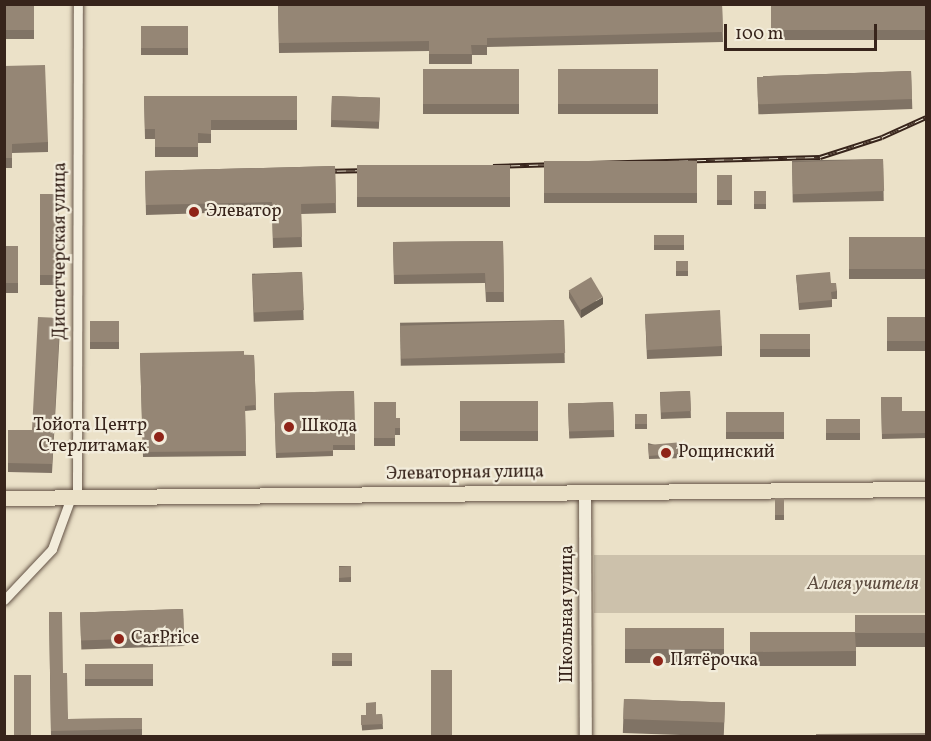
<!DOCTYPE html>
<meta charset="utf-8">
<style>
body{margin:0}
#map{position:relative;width:931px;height:741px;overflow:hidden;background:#ebe1c8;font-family:Vollkorn,serif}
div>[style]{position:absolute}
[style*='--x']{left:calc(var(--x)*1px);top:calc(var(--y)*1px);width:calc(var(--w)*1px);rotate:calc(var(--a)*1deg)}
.green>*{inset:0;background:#ccc1ab;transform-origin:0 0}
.roads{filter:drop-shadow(0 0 2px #645346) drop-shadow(0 0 2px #645346)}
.minor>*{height:9px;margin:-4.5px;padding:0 4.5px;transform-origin:4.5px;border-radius:4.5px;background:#f2ecdb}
.tertiary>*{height:12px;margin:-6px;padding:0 6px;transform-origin:6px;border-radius:6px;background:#f2ecdb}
.primary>*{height:15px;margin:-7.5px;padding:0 7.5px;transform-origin:7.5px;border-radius:7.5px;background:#ebe1c8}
.rail>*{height:5px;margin-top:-2.5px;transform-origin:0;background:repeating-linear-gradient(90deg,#f2ecdb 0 9px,#37241b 0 18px);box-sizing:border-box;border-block:2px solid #37241b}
.wall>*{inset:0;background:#807365;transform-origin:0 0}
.shaded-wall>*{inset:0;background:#685e52}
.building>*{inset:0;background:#958675;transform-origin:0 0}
.dots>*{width:16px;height:16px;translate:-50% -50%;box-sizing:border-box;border:3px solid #f2ecdb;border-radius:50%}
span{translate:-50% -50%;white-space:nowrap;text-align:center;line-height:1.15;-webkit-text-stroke:4.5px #f2ecdb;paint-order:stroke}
.poi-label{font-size:18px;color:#37241b}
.left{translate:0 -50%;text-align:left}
.right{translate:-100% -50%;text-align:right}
.street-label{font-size:18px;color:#37241b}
.park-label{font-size:18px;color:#5c4b3f;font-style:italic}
.frame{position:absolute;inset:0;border:6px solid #37241b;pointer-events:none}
.scale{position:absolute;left:724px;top:24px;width:153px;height:27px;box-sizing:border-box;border:3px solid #37241b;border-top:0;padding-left:8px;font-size:18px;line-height:21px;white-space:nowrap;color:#37241b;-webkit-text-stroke:4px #f2ecdb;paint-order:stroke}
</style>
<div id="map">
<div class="green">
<i style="left:926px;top:555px;width:58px;height:332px;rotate:90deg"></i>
</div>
<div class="roads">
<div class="minor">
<i style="--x:77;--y:497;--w:493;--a:-89.9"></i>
<i style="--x:4;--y:600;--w:70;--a:-46.7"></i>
<i style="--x:52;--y:549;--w:55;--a:-69.9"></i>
</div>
<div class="tertiary">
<i style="--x:585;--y:492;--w:244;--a:89.8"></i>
</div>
<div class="primary">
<i style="--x:4;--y:498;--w:922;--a:-0.56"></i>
</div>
</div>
<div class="rail">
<i style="--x:589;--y:163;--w:231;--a:-1.5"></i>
<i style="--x:820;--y:157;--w:65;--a:-17.9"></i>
<i style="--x:882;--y:137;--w:48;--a:-24.4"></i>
<i style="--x:493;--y:166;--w:66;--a:-1.7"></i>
<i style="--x:319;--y:171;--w:54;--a:-1.1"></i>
</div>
<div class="wall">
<i style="left:4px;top:4px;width:30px;height:35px"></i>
<i style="clip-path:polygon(278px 4px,722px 4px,723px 42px,487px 47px,487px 55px,472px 55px,472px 64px,429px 64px,429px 51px,279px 53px)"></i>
<i style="left:771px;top:4px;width:156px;height:36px"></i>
<i style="left:141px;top:26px;width:47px;height:29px"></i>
<i style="clip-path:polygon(4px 66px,48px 142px,48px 152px,12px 153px,12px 168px,4px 168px)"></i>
<i style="left:423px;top:69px;width:96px;height:45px"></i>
<i style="left:658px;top:69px;width:45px;height:100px;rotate:90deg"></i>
<i style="left:911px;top:71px;width:38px;height:154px;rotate:88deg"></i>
<i style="clip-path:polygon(144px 96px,297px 96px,297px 130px,211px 130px,211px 143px,198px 143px,198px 157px,155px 157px,155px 139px,145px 139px)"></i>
<i style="left:332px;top:96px;width:48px;height:31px;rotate:2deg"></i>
<i style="left:883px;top:159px;width:42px;height:91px;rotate:89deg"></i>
<i style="left:697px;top:161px;width:42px;height:153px;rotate:90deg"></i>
<i style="left:510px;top:165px;width:42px;height:153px;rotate:90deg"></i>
<i style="clip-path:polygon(335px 166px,336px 213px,301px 214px,302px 247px,273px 248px,272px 211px,146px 215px,145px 171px)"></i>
<i style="left:717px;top:175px;width:15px;height:30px"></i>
<i style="left:754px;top:191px;width:12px;height:18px"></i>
<i style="left:40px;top:194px;width:19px;height:91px"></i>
<i style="left:684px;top:235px;width:15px;height:30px;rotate:90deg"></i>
<i style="left:927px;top:237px;width:42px;height:78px;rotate:90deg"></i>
<i style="clip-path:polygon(503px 241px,504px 302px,486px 302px,485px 283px,394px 284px,393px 242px)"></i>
<i style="left:4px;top:246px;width:14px;height:47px"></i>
<i style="left:676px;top:261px;width:12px;height:15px"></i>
<i style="left:302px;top:272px;width:48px;height:50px;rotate:88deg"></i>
<i style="clip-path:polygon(796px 275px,831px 283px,837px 291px,837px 299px,832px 299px,832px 307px,799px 310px)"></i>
<i style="clip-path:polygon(569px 291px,603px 304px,581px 318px,569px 298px)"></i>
<i style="clip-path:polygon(645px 314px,722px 346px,722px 356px,647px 359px)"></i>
<i style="left:887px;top:317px;width:40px;height:34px"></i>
<i style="left:564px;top:320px;width:43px;height:164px;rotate:89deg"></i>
<i style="left:90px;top:321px;width:29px;height:28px"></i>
<i style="clip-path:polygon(60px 328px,52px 473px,8px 472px,8px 430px,32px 430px)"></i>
<i style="left:810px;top:334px;width:23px;height:50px;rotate:90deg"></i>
<i style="clip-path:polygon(140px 353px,254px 355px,256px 410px,245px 411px,246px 456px,143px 457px)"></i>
<i style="clip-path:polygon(354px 391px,355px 450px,333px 450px,333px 456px,276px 458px,274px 393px)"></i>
<i style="left:690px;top:391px;width:27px;height:30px;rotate:88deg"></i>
<i style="clip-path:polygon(881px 397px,902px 411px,927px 411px,927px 438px,882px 439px)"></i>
<i style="left:460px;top:401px;width:78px;height:40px"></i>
<i style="clip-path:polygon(374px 402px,396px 418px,400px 418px,400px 435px,395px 435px,395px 446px,374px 446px)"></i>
<i style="left:613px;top:402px;width:35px;height:45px;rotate:88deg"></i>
<i style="left:784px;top:412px;width:27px;height:58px;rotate:90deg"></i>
<i style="left:647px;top:414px;width:15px;height:12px;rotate:90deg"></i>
<i style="left:860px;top:419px;width:21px;height:34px;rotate:90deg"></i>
<i style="clip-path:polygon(648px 443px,684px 453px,684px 458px,649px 459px)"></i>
<i style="left:775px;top:498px;width:9px;height:22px"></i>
<i style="left:351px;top:566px;width:16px;height:12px;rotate:90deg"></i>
<i style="left:183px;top:609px;width:37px;height:103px;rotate:88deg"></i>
<i style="clip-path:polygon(49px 612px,63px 673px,68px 719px,142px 718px,142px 736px,51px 736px)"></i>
<i style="clip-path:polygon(927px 615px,927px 647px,856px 647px,856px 666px,750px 666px,750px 632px,855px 632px)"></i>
<i style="left:724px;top:628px;width:35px;height:99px;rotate:90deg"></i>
<i style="left:332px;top:653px;width:20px;height:13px"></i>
<i style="left:153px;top:664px;width:22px;height:68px;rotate:90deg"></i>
<i style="left:431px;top:670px;width:21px;height:66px"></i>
<i style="left:624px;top:699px;width:101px;height:34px;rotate:2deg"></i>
<i style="left:382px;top:714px;width:15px;height:21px;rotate:86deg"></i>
</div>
<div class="shaded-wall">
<i style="clip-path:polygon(603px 297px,603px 304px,581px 318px,581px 310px)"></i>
</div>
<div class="building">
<i style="left:4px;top:4px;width:30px;height:26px"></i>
<i style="clip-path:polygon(278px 4px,722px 4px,723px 32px,487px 38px,487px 45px,471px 45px,472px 54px,429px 54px,429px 41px,279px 43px)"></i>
<i style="left:771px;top:4px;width:156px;height:26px"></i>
<i style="left:141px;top:26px;width:47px;height:22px"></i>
<i style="clip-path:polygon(45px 65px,48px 142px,12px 144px,12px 158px,4px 158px,4px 66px)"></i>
<i style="left:423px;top:69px;width:96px;height:35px"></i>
<i style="left:658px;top:69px;width:35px;height:100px;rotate:90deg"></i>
<i style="left:911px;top:71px;width:28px;height:154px;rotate:88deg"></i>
<i style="clip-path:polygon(144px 96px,297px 96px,297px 120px,211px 120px,211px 134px,198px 133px,198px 147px,155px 147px,155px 129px,145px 129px)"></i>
<i style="left:332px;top:96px;width:48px;height:24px;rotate:2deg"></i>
<i style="left:883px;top:159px;width:32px;height:91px;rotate:88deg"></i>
<i style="left:697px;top:161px;width:32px;height:153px;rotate:90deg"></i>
<i style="left:510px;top:165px;width:32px;height:153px;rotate:90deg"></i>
<i style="clip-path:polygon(335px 166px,336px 203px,301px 204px,302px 237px,273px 238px,272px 202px,146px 205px,145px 171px)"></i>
<i style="left:717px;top:175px;width:15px;height:25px"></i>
<i style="left:754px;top:191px;width:12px;height:13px"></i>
<i style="left:40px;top:194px;width:19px;height:81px"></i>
<i style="left:684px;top:235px;width:10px;height:30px;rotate:90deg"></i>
<i style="left:927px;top:237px;width:32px;height:78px;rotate:90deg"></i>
<i style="clip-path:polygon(503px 241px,504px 292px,486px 292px,485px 273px,394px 275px,393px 242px)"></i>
<i style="left:4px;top:246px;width:14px;height:37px"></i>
<i style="left:676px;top:261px;width:12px;height:10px"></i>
<i style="left:302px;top:272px;width:38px;height:50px;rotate:87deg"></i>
<i style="clip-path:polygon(830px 272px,831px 283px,836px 283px,837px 291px,831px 292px,832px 300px,799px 303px,796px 275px)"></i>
<i style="left:591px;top:277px;width:23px;height:26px;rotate:59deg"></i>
<i style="left:720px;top:310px;width:36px;height:75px;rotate:87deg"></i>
<i style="clip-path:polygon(38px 317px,60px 318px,52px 464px,8px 463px,8px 430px,32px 430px)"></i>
<i style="left:887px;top:317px;width:40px;height:24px"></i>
<i style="left:564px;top:320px;width:33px;height:164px;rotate:88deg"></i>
<i style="left:90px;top:321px;width:29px;height:21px"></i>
<i style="left:810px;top:334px;width:15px;height:50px;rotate:90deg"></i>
<i style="clip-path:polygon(244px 351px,244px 355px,254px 355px,256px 405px,245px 406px,246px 451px,143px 452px,140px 353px)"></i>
<i style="clip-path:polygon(354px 391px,355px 445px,333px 445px,333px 451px,276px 453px,274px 393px)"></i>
<i style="left:690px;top:391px;width:20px;height:30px;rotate:87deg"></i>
<i style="clip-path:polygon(881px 397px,902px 397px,902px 411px,927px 411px,927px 433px,882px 434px)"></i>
<i style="left:460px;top:401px;width:78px;height:30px"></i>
<i style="clip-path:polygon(374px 402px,396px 402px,396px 418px,400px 418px,400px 428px,395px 428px,395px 438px,374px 438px)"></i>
<i style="left:613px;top:402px;width:28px;height:45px;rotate:88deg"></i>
<i style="left:784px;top:412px;width:20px;height:58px;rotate:90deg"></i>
<i style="left:647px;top:414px;width:10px;height:12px;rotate:90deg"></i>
<i style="left:860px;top:419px;width:14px;height:34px;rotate:90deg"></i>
<i style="left:683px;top:442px;width:11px;height:35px;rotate:85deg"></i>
<i style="left:775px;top:498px;width:9px;height:17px"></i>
<i style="clip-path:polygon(351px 566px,351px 577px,339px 578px,339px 567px)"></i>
<i style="left:183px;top:609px;width:28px;height:103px;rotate:88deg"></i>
<i style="clip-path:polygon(49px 612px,62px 612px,63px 673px,67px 673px,68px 719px,142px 718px,142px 729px,51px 731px)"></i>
<i style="clip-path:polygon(855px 615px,927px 615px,927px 633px,855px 633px,856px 651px,750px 652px,750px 632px,855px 632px)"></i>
<i style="left:724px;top:628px;width:21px;height:99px;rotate:90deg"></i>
<i style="left:332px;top:653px;width:20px;height:8px"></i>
<i style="left:153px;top:664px;width:15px;height:68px;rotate:90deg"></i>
<i style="left:431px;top:670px;width:21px;height:65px"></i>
<i style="left:14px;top:675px;width:17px;height:61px"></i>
<i style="left:624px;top:699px;width:101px;height:20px;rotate:2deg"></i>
<i style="clip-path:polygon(376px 702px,376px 715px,382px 714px,383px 724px,361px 725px,361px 715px,366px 715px,366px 703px)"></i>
<i style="clip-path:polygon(927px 733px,927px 736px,816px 736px,816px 734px)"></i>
</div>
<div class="dots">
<i style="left:194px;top:212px;background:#8f2418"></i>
<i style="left:289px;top:427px;background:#8f2418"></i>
<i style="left:159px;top:437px;background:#8f2418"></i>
<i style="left:666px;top:453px;background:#8f2418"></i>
<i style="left:119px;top:639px;background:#8f2418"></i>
<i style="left:658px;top:661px;background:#8f2418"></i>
</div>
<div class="poi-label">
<span class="left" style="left:206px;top:212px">Элеватор</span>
<span class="right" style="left:147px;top:437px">Тойота Центр<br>Стерлитамак</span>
<span class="left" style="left:301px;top:427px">Шкода</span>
<span class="left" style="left:678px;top:453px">Рощинский</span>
<span class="left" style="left:131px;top:639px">CarPrice</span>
<span class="left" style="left:670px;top:661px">Пятёрочка</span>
</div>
<div class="street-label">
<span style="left:61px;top:251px;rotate:-90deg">Диспетчерская улица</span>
<span style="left:465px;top:474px;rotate:-1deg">Элеваторная улица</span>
<span style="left:568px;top:614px;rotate:-90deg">Школьная улица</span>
</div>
<div class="park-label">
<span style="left:863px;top:585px">Аллея учителя</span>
</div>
<div class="frame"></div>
<div class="scale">100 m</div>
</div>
